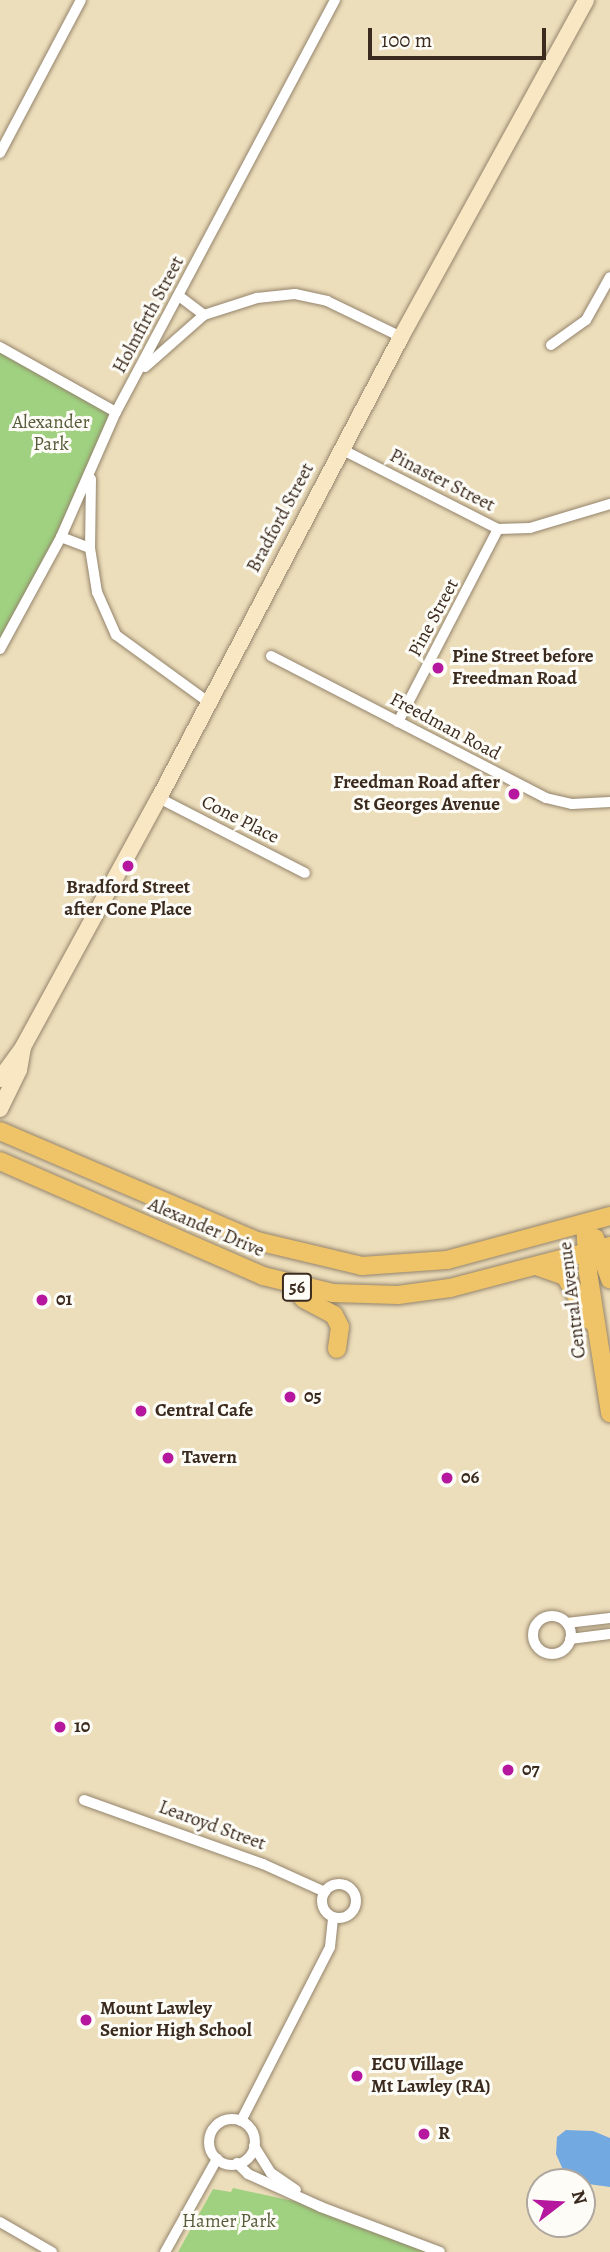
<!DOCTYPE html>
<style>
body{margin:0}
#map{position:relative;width:610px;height:2252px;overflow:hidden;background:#eddebb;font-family:Alegreya,serif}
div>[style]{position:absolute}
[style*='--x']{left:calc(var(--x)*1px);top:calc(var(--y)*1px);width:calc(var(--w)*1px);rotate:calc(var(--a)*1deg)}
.green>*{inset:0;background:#9fd180}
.water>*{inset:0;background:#73a9e1}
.roads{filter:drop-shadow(0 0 2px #94846c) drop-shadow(0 0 2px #94846c)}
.street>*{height:10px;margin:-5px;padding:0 5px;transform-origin:5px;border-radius:5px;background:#fff}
.street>.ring{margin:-5px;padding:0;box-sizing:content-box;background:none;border:10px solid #fff;border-radius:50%}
.secondary>*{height:16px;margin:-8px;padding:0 8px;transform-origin:8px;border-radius:8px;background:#f9e7c3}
.primary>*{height:18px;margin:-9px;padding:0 9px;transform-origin:9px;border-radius:9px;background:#efc469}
.dots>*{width:19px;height:19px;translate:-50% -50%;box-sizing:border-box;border:4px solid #fdfcf7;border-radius:50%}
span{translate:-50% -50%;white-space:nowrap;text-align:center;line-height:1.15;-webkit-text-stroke:6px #fdfcf7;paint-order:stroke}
.shield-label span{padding:2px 5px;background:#fdfcf7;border:2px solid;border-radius:5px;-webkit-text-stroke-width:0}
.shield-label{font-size:18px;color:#3b2a1e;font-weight:700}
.street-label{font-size:19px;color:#3b2a1e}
.park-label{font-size:19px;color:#595c3b}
.poi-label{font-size:19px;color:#3b2a1e;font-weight:700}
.left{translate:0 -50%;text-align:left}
.right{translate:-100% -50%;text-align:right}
.north{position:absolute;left:526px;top:2168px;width:70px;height:70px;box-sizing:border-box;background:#fdfcf7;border:2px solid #afa8a0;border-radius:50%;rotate:73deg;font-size:19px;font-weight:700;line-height:28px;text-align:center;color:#3b2a1e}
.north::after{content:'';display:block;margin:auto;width:24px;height:32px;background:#b5179e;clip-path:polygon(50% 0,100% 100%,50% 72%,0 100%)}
.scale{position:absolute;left:368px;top:28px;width:178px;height:32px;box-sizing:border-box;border:4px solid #3b2a1e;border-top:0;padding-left:9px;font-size:21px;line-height:24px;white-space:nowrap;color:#3b2a1e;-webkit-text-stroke:5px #fdfcf7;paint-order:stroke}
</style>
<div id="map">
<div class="green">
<i style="clip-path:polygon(0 347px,116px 412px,91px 473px,0 649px)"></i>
<i style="clip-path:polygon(233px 2188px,321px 2207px,437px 2252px,178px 2252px,213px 2189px,231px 2192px)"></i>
</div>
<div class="water">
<i style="clip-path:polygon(566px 2130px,593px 2131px,610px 2138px,610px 2187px,574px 2182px,564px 2172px,556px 2154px,557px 2137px)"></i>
</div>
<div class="roads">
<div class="street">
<i style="--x:0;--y:153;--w:173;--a:-62.1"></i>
<i style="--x:179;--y:296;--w:31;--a:37"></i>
<i style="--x:551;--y:345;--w:43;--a:-35.5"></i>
<i style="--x:586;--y:320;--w:49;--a:-60.8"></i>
<i style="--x:0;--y:347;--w:133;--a:29.3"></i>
<i style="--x:145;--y:367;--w:79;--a:-41.4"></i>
<i style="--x:204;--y:315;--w:56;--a:-17.8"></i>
<i style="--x:257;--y:298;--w:38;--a:-6"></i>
<i style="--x:295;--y:294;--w:33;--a:12"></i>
<i style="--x:327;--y:301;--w:82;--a:25.9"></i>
<i style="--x:341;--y:449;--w:176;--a:27"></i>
<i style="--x:498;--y:529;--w:32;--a:-2"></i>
<i style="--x:530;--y:528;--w:84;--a:-16.7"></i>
<i style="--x:91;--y:479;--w:69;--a:90.8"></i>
<i style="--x:90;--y:548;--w:45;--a:81"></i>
<i style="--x:97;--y:592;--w:47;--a:66.2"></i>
<i style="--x:116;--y:635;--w:112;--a:36"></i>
<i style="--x:61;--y:537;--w:31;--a:21"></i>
<i style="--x:0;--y:649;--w:128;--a:-61.4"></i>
<i style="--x:61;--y:537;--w:137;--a:-66.3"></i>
<i style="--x:116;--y:412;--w:467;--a:-62"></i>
<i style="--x:271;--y:656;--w:309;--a:27.3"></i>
<i style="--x:546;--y:798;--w:27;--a:13"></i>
<i style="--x:572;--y:804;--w:38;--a:-3"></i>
<i style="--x:398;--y:722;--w:217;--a:-62.6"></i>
<i style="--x:159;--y:798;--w:164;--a:27.2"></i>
<i class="ring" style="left:533px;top:1616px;width:28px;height:28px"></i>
<i style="--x:567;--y:1623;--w:43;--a:-6.6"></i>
<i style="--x:570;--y:1639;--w:40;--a:-7.1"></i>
<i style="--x:84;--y:1800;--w:190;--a:19.7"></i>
<i style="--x:263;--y:1864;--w:68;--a:24.3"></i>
<i class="ring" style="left:322px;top:1884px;width:24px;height:24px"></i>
<i class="ring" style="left:209px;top:2119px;width:36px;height:36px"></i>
<i style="--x:241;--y:2121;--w:195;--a:-62.9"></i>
<i style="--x:330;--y:1947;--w:30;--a:-84"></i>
<i style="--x:254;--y:2146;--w:32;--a:58"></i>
<i style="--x:271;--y:2173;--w:30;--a:34"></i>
<i style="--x:237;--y:2163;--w:16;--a:45"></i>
<i style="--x:248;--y:2174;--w:80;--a:24.3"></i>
<i style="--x:321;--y:2207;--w:127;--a:20.7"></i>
<i style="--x:0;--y:2222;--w:60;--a:30"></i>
<i style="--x:165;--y:2252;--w:107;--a:-60.8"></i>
</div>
<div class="secondary">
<i style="--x:0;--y:1079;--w:39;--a:-54"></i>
<i style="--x:23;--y:1047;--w:284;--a:-61.4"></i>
<i style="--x:159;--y:798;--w:521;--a:-62.3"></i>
<i style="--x:401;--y:337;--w:384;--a:-61.2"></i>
<i style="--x:0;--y:1109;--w:43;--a:-64"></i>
<i style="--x:19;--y:1070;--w:23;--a:-80"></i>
</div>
<div class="primary">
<i style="--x:0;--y:1131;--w:280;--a:23.2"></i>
<i style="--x:257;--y:1241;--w:108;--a:13.4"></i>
<i style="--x:362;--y:1266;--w:85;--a:-4"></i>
<i style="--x:447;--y:1260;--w:169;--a:-15.1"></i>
<i style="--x:0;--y:1161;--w:287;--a:23.6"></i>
<i style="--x:263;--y:1276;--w:72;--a:13.7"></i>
<i style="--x:333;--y:1293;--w:65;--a:1.8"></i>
<i style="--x:398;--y:1295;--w:52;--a:-7.7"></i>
<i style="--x:450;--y:1288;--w:165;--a:-14.7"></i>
<i style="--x:585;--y:1223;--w:49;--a:86.5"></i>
<i style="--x:588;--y:1272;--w:143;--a:81.1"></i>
<i style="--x:595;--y:1238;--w:44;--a:69.9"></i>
<i style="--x:539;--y:1267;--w:28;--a:19"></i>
<i style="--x:565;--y:1276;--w:52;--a:60"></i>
<i style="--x:292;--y:1286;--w:18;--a:47"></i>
<i style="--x:304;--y:1299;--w:34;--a:28"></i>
<i style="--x:334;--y:1315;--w:13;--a:63"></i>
<i style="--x:340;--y:1327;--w:22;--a:98"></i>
</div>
</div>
<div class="dots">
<i style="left:438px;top:668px;background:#b5179e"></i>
<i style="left:514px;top:794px;background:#b5179e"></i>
<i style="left:128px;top:866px;background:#b5179e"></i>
<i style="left:42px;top:1300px;background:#b5179e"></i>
<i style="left:290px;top:1397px;background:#b5179e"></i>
<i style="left:141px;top:1411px;background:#b5179e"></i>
<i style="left:168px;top:1458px;background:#b5179e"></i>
<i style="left:447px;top:1478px;background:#b5179e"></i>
<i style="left:60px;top:1727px;background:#b5179e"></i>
<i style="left:508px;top:1770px;background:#b5179e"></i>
<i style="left:86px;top:2020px;background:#b5179e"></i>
<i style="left:357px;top:2076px;background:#b5179e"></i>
<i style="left:424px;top:2134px;background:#b5179e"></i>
</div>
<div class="shield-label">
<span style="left:297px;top:1287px">56</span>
</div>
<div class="street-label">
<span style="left:149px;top:315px;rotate:-62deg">Holmfirth Street</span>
<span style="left:442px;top:481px;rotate:27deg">Pinaster Street</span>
<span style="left:281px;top:518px;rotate:-62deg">Bradford Street</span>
<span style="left:434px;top:618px;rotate:-62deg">Pine Street</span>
<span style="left:445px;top:727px;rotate:28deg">Freedman Road</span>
<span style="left:240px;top:820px;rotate:27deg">Cone Place</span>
<span style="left:206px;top:1228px;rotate:23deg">Alexander Drive</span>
<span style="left:573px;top:1300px;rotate:-97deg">Central Avenue</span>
<span style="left:212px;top:1826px;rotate:20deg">Learoyd Street</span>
</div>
<div class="park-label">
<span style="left:51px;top:434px">Alexander<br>Park</span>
<span style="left:229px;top:2222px">Hamer Park</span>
</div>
<div class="poi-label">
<span class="left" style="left:452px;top:668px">Pine Street before<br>Freedman Road</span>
<span class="right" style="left:500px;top:794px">Freedman Road after<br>St Georges Avenue</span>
<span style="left:128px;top:899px">Bradford Street<br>after Cone Place</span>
<span class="left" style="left:56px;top:1300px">01</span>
<span class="left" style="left:304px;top:1397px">05</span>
<span class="left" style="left:155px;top:1411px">Central Cafe</span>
<span class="left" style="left:182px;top:1458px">Tavern</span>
<span class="left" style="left:461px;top:1478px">06</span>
<span class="left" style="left:74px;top:1727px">10</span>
<span class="left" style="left:522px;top:1770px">07</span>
<span class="left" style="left:100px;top:2020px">Mount Lawley<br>Senior High School</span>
<span class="left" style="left:371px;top:2076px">ECU Village<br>Mt Lawley (RA)</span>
<span class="left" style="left:438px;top:2134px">R</span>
</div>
<div class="north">N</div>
<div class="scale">100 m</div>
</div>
